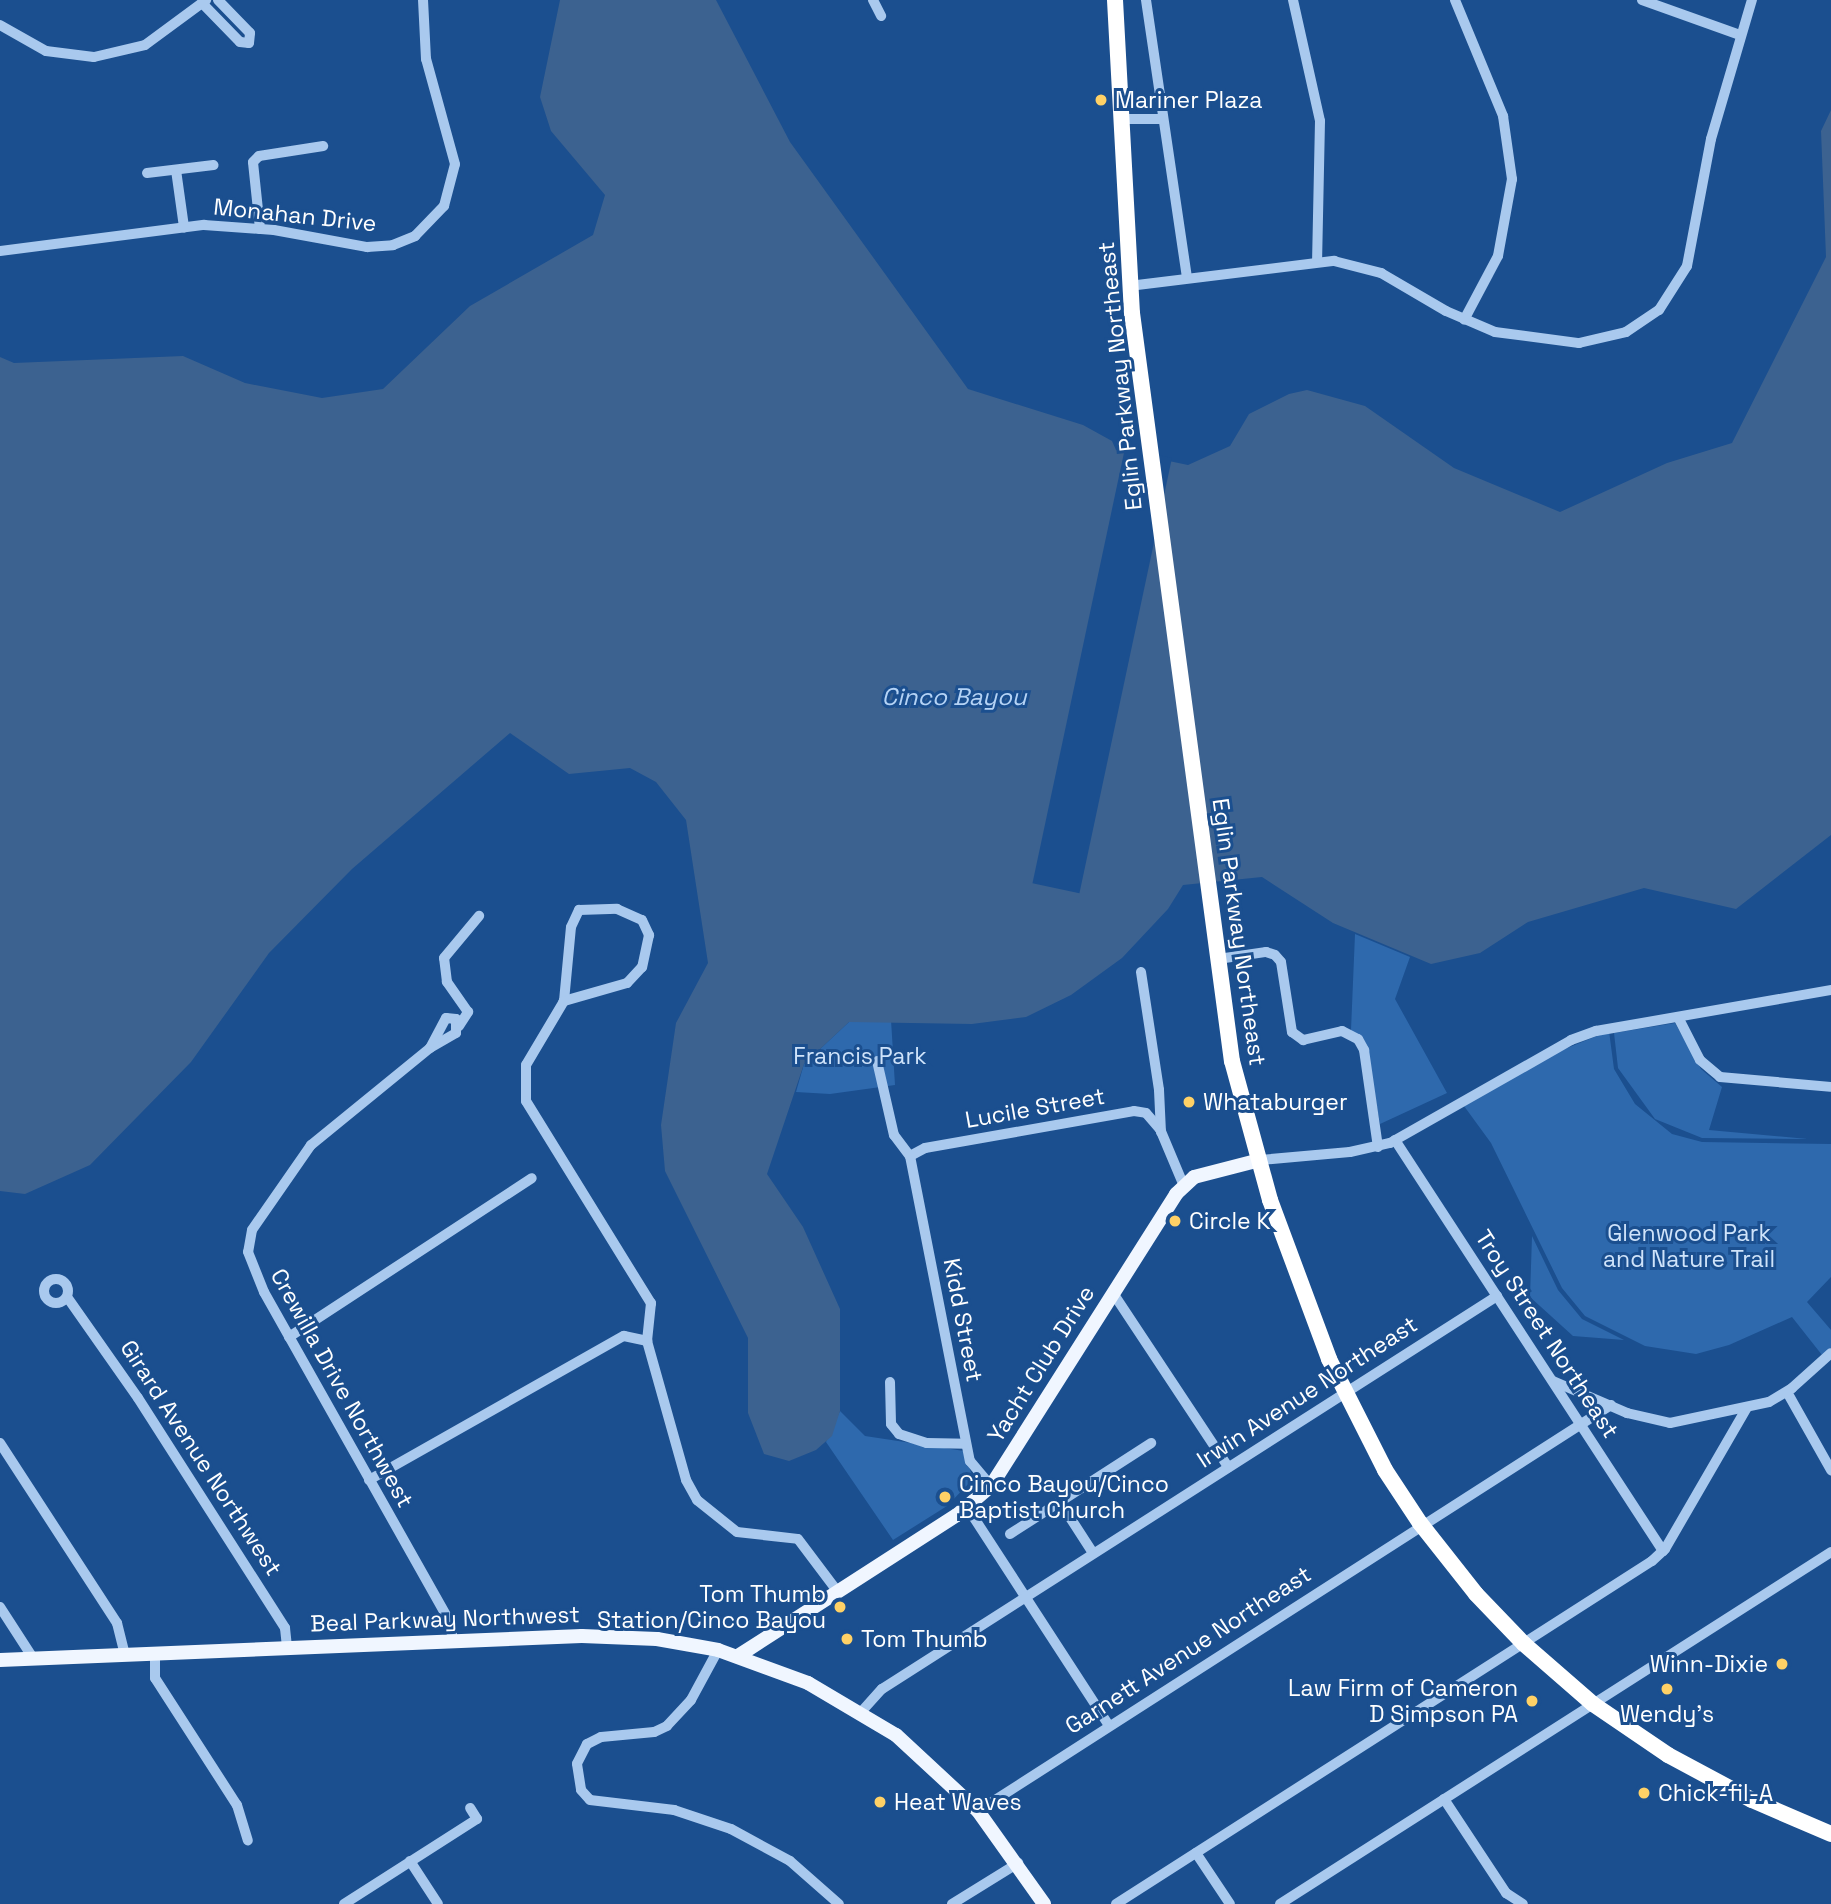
<!DOCTYPE html>
<style>
body{margin:0}
#map{position:relative;width:1831px;height:1904px;overflow:hidden;background:#1b4f8f;font-family:"Space Grotesk",sans-serif}
div>[style]{position:absolute}
[style*='--x']{left:calc(var(--x)*1px);top:calc(var(--y)*1px);width:calc(var(--w)*1px);rotate:calc(var(--a)*1deg)}
.green>*{inset:0;background:#2e69ad}
.water>*{inset:0;background:#3c6290}
.pier>*{inset:0;background:#1b4f8f;transform-origin:0 0}
.minor>*{height:10px;margin:-5px;padding:0 5px;transform-origin:5px;border-radius:5px;background:#a9c9ee}
.minor>.ring{margin:-5px;padding:0;box-sizing:content-box;background:none;border:10px solid #a9c9ee;border-radius:50%}
.major>*{height:14px;margin:-7px;padding:0 7px;transform-origin:7px;border-radius:7px;background:#f0f6ff}
.highway>*{height:16px;margin:-8px;padding:0 8px;transform-origin:8px;border-radius:8px;background:#fff}
.dots>*{width:19px;height:19px;translate:-50% -50%;box-sizing:border-box;border:4px solid #1b4f8f;border-radius:50%}
span{translate:-50% -50%;white-space:nowrap;text-align:center;line-height:1.15;-webkit-text-stroke:6px #1b4f8f;paint-order:stroke}
.poi-label{font-size:23px;color:#fff}
.left{translate:0 -50%;text-align:left}
.right{translate:-100% -50%;text-align:right}
.street-label{font-size:23px;color:#fff}
.park-label{font-size:23px;color:#cfe3fa}
.water-label{font-size:24px;color:#b5d3f5;font-style:italic}
</style>
<div id="map">
<div class="green">
<i style="clip-path:polygon(1355px 934px,1410px 957px,1395px 999px,1447px 1093px,1380px 1124px,1370px 1067px,1351px 1030px)"></i>
<i style="clip-path:polygon(891px 1020px,895px 1085px,830px 1094px,796px 1092px,804px 1064px,849px 1022px)"></i>
<i style="clip-path:polygon(1675px 1023px,1701px 1069px,1722px 1087px,1709px 1130px,1808px 1139px,1702px 1138px,1655px 1119px,1618px 1068px,1614px 1033px)"></i>
<i style="clip-path:polygon(1609px 1031px,1614px 1069px,1635px 1104px,1672px 1134px,1702px 1142px,1831px 1144px,1831px 1277px,1807px 1302px,1831px 1330px,1831px 1348px,1822px 1355px,1792px 1317px,1729px 1345px,1696px 1354px,1645px 1346px,1585px 1316px,1562px 1288px,1491px 1143px,1464px 1106px,1555px 1053px)"></i>
<i style="clip-path:polygon(1532px 1236px,1558px 1290px,1582px 1319px,1624px 1340px,1573px 1336px,1530px 1297px)"></i>
<i style="clip-path:polygon(840px 1411px,865px 1436px,964px 1451px,973px 1479px,947px 1506px,893px 1540px,826px 1442px)"></i>
</div>
<div class="water">
<i style="clip-path:polygon(560px 0,716px 0,790px 142px,968px 389px,1083px 425px,1112px 441px,1116px 450px,1188px 465px,1230px 446px,1249px 414px,1289px 394px,1307px 390px,1365px 406px,1454px 468px,1560px 512px,1667px 463px,1732px 443px,1826px 257px,1821px 131px,1831px 110px,1831px 835px,1736px 909px,1644px 888px,1528px 922px,1480px 953px,1431px 964px,1333px 923px,1262px 877px,1183px 885px,1168px 909px,1122px 958px,1071px 995px,1026px 1017px,972px 1024px,849px 1022px,804px 1064px,767px 1174px,803px 1227px,840px 1309px,840px 1411px,832px 1436px,816px 1450px,789px 1461px,764px 1454px,748px 1413px,748px 1338px,665px 1171px,661px 1125px,676px 1023px,708px 963px,686px 820px,656px 782px,630px 768px,569px 774px,510px 733px,352px 869px,269px 953px,191px 1062px,90px 1165px,25px 1194px,0 1191px,0 357px,14px 363px,183px 356px,245px 383px,322px 398px,383px 389px,470px 306px,593px 235px,605px 195px,551px 131px,540px 97px)"></i>
</div>
<div class="pier">
<i style="left:1125px;top:448px;width:48px;height:445px;rotate:12deg"></i>
</div>
<div class="minor">
<i style="--x:873;--y:0;--w:18;--a:63"></i>
<i style="--x:1146;--y:0;--w:281;--a:81.6"></i>
<i style="--x:1293;--y:0;--w:124;--a:77.4"></i>
<i style="--x:1320;--y:121;--w:141;--a:91.2"></i>
<i style="--x:1455;--y:0;--w:126;--a:67.5"></i>
<i style="--x:1503;--y:116;--w:64;--a:81.9"></i>
<i style="--x:1512;--y:179;--w:78;--a:100.3"></i>
<i style="--x:1498;--y:256;--w:72;--a:118"></i>
<i style="--x:1642;--y:0;--w:104;--a:19.7"></i>
<i style="--x:202;--y:3;--w:54;--a:45.7"></i>
<i style="--x:240;--y:42;--w:9;--a:6"></i>
<i style="--x:249;--y:43;--w:10;--a:-84"></i>
<i style="--x:250;--y:33;--w:46;--a:-134.1"></i>
<i style="--x:0;--y:25;--w:53;--a:29.5"></i>
<i style="--x:46;--y:51;--w:48;--a:7.1"></i>
<i style="--x:94;--y:57;--w:52;--a:-13.2"></i>
<i style="--x:145;--y:45;--w:76;--a:-36.4"></i>
<i style="--x:1124;--y:119;--w:38;--a:0"></i>
<i style="--x:176;--y:170;--w:58;--a:82"></i>
<i style="--x:147;--y:173;--w:67;--a:-6.8"></i>
<i style="--x:260;--y:229;--w:67;--a:-96"></i>
<i style="--x:253;--y:162;--w:8;--a:-45"></i>
<i style="--x:259;--y:156;--w:65;--a:-8.9"></i>
<i style="--x:0;--y:251;--w:206;--a:-7.3"></i>
<i style="--x:204;--y:225;--w:70;--a:4.1"></i>
<i style="--x:274;--y:230;--w:95;--a:10.4"></i>
<i style="--x:367;--y:247;--w:26;--a:-4"></i>
<i style="--x:393;--y:245;--w:24;--a:-22"></i>
<i style="--x:415;--y:236;--w:42;--a:-46"></i>
<i style="--x:444;--y:206;--w:43;--a:-75.3"></i>
<i style="--x:455;--y:164;--w:109;--a:-105.4"></i>
<i style="--x:426;--y:59;--w:59;--a:-92.9"></i>
<i style="--x:1129;--y:286;--w:207;--a:-7"></i>
<i style="--x:1334;--y:261;--w:49;--a:14.3"></i>
<i style="--x:1381;--y:273;--w:75;--a:30.3"></i>
<i style="--x:1446;--y:311;--w:53;--a:23.2"></i>
<i style="--x:1495;--y:332;--w:85;--a:7.5"></i>
<i style="--x:1579;--y:343;--w:48;--a:-13.2"></i>
<i style="--x:1626;--y:332;--w:40;--a:-34"></i>
<i style="--x:1659;--y:310;--w:52;--a:-57.5"></i>
<i style="--x:1687;--y:266;--w:129;--a:-79.3"></i>
<i style="--x:1711;--y:139;--w:145;--a:-73.6"></i>
<i style="--x:1218;--y:959;--w:49;--a:-8.3"></i>
<i style="--x:1266;--y:952;--w:9;--a:18"></i>
<i style="--x:1275;--y:955;--w:9;--a:49"></i>
<i style="--x:1281;--y:962;--w:71;--a:81.1"></i>
<i style="--x:1292;--y:1032;--w:14;--a:36"></i>
<i style="--x:1303;--y:1040;--w:40;--a:-13"></i>
<i style="--x:1342;--y:1031;--w:18;--a:27"></i>
<i style="--x:1358;--y:1039;--w:13;--a:61"></i>
<i style="--x:1364;--y:1050;--w:98;--a:81.8"></i>
<i style="--x:1141;--y:972;--w:119;--a:81.3"></i>
<i style="--x:1159;--y:1090;--w:42;--a:87.3"></i>
<i style="--x:564;--y:1001;--w:74;--a:-84.6"></i>
<i style="--x:571;--y:927;--w:19;--a:-65"></i>
<i style="--x:579;--y:910;--w:38;--a:-2"></i>
<i style="--x:617;--y:909;--w:27;--a:24"></i>
<i style="--x:642;--y:920;--w:17;--a:65"></i>
<i style="--x:649;--y:935;--w:33;--a:102"></i>
<i style="--x:642;--y:967;--w:22;--a:133"></i>
<i style="--x:627;--y:983;--w:66;--a:164.1"></i>
<i style="--x:564;--y:1001;--w:74;--a:120.7"></i>
<i style="--x:526;--y:1065;--w:36;--a:90"></i>
<i style="--x:526;--y:1101;--w:238;--a:58.3"></i>
<i style="--x:651;--y:1303;--w:38;--a:96"></i>
<i style="--x:647;--y:1341;--w:144;--a:74.3"></i>
<i style="--x:686;--y:1480;--w:23;--a:61"></i>
<i style="--x:697;--y:1500;--w:51;--a:38.7"></i>
<i style="--x:737;--y:1532;--w:61;--a:6.5"></i>
<i style="--x:798;--y:1539;--w:66;--a:53"></i>
<i style="--x:1678;--y:1017;--w:48;--a:62.9"></i>
<i style="--x:1700;--y:1060;--w:26;--a:40"></i>
<i style="--x:1720;--y:1077;--w:111;--a:5.1"></i>
<i style="--x:459;--y:1026;--w:17;--a:-57"></i>
<i style="--x:468;--y:1012;--w:37;--a:-125"></i>
<i style="--x:447;--y:982;--w:24;--a:-97"></i>
<i style="--x:444;--y:958;--w:55;--a:-50.2"></i>
<i style="--x:430;--y:1048;--w:30;--a:-30"></i>
<i style="--x:456;--y:1033;--w:14;--a:-90"></i>
<i style="--x:456;--y:1019;--w:10;--a:-174"></i>
<i style="--x:446;--y:1018;--w:34;--a:118"></i>
<i style="--x:430;--y:1048;--w:154;--a:140.8"></i>
<i style="--x:311;--y:1145;--w:103;--a:124.8"></i>
<i style="--x:252;--y:1230;--w:22;--a:100"></i>
<i style="--x:248;--y:1252;--w:43;--a:68.2"></i>
<i style="--x:264;--y:1292;--w:373;--a:60.6"></i>
<i style="--x:447;--y:1617;--w:25;--a:74"></i>
<i style="--x:877;--y:1061;--w:76;--a:77.1"></i>
<i style="--x:894;--y:1135;--w:26;--a:53"></i>
<i style="--x:1395;--y:1140;--w:491;--a:56.9"></i>
<i style="--x:910;--y:1156;--w:311;--a:78.9"></i>
<i style="--x:970;--y:1461;--w:33;--a:50"></i>
<i style="--x:910;--y:1156;--w:17;--a:-28"></i>
<i style="--x:925;--y:1148;--w:212;--a:-10"></i>
<i style="--x:1134;--y:1111;--w:12;--a:9"></i>
<i style="--x:1146;--y:1113;--w:21;--a:49"></i>
<i style="--x:1160;--y:1129;--w:62;--a:67.2"></i>
<i style="--x:1260;--y:1160;--w:90;--a:-5.1"></i>
<i style="--x:1350;--y:1152;--w:41;--a:-12.7"></i>
<i style="--x:1390;--y:1143;--w:208;--a:-29.6"></i>
<i style="--x:1571;--y:1040;--w:27;--a:-20"></i>
<i style="--x:1596;--y:1031;--w:239;--a:-9.9"></i>
<i class="ring" style="left:44px;top:1279px;width:14px;height:14px"></i>
<i style="--x:1113;--y:1293;--w:209;--a:56.5"></i>
<i style="--x:67;--y:1297;--w:123;--a:54.9"></i>
<i style="--x:138;--y:1398;--w:273;--a:57.4"></i>
<i style="--x:285;--y:1628;--w:20;--a:84"></i>
<i style="--x:289;--y:1337;--w:290;--a:-33.2"></i>
<i style="--x:1553;--y:1381;--w:81;--a:23.4"></i>
<i style="--x:1627;--y:1413;--w:44;--a:13.1"></i>
<i style="--x:1670;--y:1423;--w:101;--a:-12"></i>
<i style="--x:1769;--y:1402;--w:27;--a:-31"></i>
<i style="--x:1792;--y:1388;--w:52;--a:-41.9"></i>
<i style="--x:890;--y:1382;--w:42;--a:88.6"></i>
<i style="--x:891;--y:1424;--w:13;--a:51"></i>
<i style="--x:899;--y:1434;--w:29;--a:18"></i>
<i style="--x:927;--y:1443;--w:39;--a:1"></i>
<i style="--x:1787;--y:1392;--w:90;--a:60.6"></i>
<i style="--x:0;--y:1443;--w:215;--a:57"></i>
<i style="--x:117;--y:1623;--w:32;--a:76"></i>
<i style="--x:369;--y:1480;--w:293;--a:-29.5"></i>
<i style="--x:624;--y:1336;--w:24;--a:12"></i>
<i style="--x:1060;--y:1502;--w:61;--a:57.1"></i>
<i style="--x:967;--y:1507;--w:261;--a:57"></i>
<i style="--x:1010;--y:1534;--w:168;--a:-32.8"></i>
<i style="--x:0;--y:1607;--w:61;--a:57.1"></i>
<i style="--x:718;--y:1650;--w:57;--a:118.4"></i>
<i style="--x:691;--y:1700;--w:35;--a:133"></i>
<i style="--x:667;--y:1726;--w:14;--a:155"></i>
<i style="--x:654;--y:1732;--w:53;--a:174.6"></i>
<i style="--x:601;--y:1737;--w:16;--a:153"></i>
<i style="--x:587;--y:1744;--w:22;--a:117"></i>
<i style="--x:577;--y:1764;--w:26;--a:81"></i>
<i style="--x:581;--y:1790;--w:13;--a:48"></i>
<i style="--x:590;--y:1800;--w:85;--a:6.8"></i>
<i style="--x:674;--y:1810;--w:60;--a:18.4"></i>
<i style="--x:731;--y:1829;--w:67;--a:28.5"></i>
<i style="--x:790;--y:1861;--w:65;--a:41.3"></i>
<i style="--x:155;--y:1653;--w:25;--a:90"></i>
<i style="--x:155;--y:1678;--w:151;--a:57.2"></i>
<i style="--x:237;--y:1805;--w:37;--a:73"></i>
<i style="--x:862;--y:1711;--w:30;--a:-48"></i>
<i style="--x:882;--y:1689;--w:730;--a:-32.58"></i>
<i style="--x:1444;--y:1799;--w:113;--a:56.6"></i>
<i style="--x:1506;--y:1893;--w:20;--a:33"></i>
<i style="--x:978;--y:1811;--w:752;--a:-32.68"></i>
<i style="--x:1196;--y:1853;--w:61;--a:56.3"></i>
<i style="--x:410;--y:1861;--w:51;--a:56.9"></i>
<i style="--x:344;--y:1904;--w:158;--a:-32.6"></i>
<i style="--x:477;--y:1819;--w:13;--a:-122"></i>
<i style="--x:952;--y:1904;--w:78;--a:-31.8"></i>
<i style="--x:1116;--y:1904;--w:636;--a:-32.62"></i>
<i style="--x:1652;--y:1561;--w:18;--a:-43"></i>
<i style="--x:1665;--y:1549;--w:162;--a:-59.9"></i>
<i style="--x:1280;--y:1904;--w:654;--a:-32.57"></i>
</div>
<div class="major">
<i style="--x:738;--y:1656;--w:260;--a:-32.8"></i>
<i style="--x:957;--y:1515;--w:45;--a:-40.5"></i>
<i style="--x:991;--y:1486;--w:346;--a:-57.6"></i>
<i style="--x:1176;--y:1194;--w:25;--a:-43"></i>
<i style="--x:1194;--y:1177;--w:68;--a:-14.4"></i>
<i style="--x:0;--y:1660;--w:582;--a:-2.36"></i>
<i style="--x:582;--y:1636;--w:75;--a:2.3"></i>
<i style="--x:657;--y:1639;--w:62;--a:10.2"></i>
<i style="--x:718;--y:1650;--w:96;--a:20.1"></i>
<i style="--x:808;--y:1683;--w:102;--a:30.6"></i>
<i style="--x:896;--y:1735;--w:112;--a:42.8"></i>
<i style="--x:978;--y:1811;--w:114;--a:54.6"></i>
</div>
<div class="highway">
<i style="--x:1115;--y:0;--w:313;--a:86.9"></i>
<i style="--x:1132;--y:313;--w:755;--a:82.39"></i>
<i style="--x:1232;--y:1061;--w:144;--a:74.7"></i>
<i style="--x:1270;--y:1200;--w:170;--a:69.6"></i>
<i style="--x:1329;--y:1359;--w:124;--a:63.2"></i>
<i style="--x:1385;--y:1470;--w:64;--a:56.6"></i>
<i style="--x:1420;--y:1523;--w:90;--a:51.7"></i>
<i style="--x:1476;--y:1594;--w:69;--a:46.2"></i>
<i style="--x:1524;--y:1644;--w:91;--a:41"></i>
<i style="--x:1593;--y:1704;--w:91;--a:34.2"></i>
<i style="--x:1668;--y:1755;--w:95;--a:28.2"></i>
<i style="--x:1752;--y:1800;--w:86;--a:23.3"></i>
</div>
<div class="dots">
<i style="left:1101px;top:100px;background:#ffd166"></i>
<i style="left:1189px;top:1102px;background:#ffd166"></i>
<i style="left:1175px;top:1221px;background:#ffd166"></i>
<i style="left:945px;top:1497px;background:#ffd166"></i>
<i style="left:840px;top:1607px;background:#ffd166"></i>
<i style="left:847px;top:1639px;background:#ffd166"></i>
<i style="left:1782px;top:1664px;background:#ffd166"></i>
<i style="left:1667px;top:1689px;background:#ffd166"></i>
<i style="left:1532px;top:1701px;background:#ffd166"></i>
<i style="left:1644px;top:1793px;background:#ffd166"></i>
<i style="left:880px;top:1802px;background:#ffd166"></i>
</div>
<div class="poi-label">
<span class="left" style="left:1115px;top:100px">Mariner Plaza</span>
<span class="left" style="left:1203px;top:1102px">Whataburger</span>
<span class="left" style="left:1189px;top:1221px">Circle K</span>
<span class="left" style="left:959px;top:1497px">Cinco Bayou/Cinco<br>Baptist Church</span>
<span class="right" style="left:826px;top:1607px">Tom Thumb<br>Station/Cinco Bayou</span>
<span class="left" style="left:861px;top:1639px">Tom Thumb</span>
<span class="right" style="left:1768px;top:1664px">Winn-Dixie</span>
<span class="right" style="left:1518px;top:1701px">Law Firm of Cameron<br>D Simpson PA</span>
<span style="left:1667px;top:1714px">Wendy's</span>
<span class="left" style="left:1658px;top:1793px">Chick-fil-A</span>
<span class="left" style="left:894px;top:1802px">Heat Waves</span>
</div>
<div class="street-label">
<span style="left:295px;top:215px;rotate:6deg">Monahan Drive</span>
<span style="left:1120px;top:376px;rotate:-96deg">Eglin Parkway Northeast</span>
<span style="left:1239px;top:932px;rotate:82deg">Eglin Parkway Northeast</span>
<span style="left:1035px;top:1108px;rotate:-10deg">Lucile Street</span>
<span style="left:963px;top:1320px;rotate:79deg">Kidd Street</span>
<span style="left:1547px;top:1334px;rotate:57deg">Troy Street Northeast</span>
<span style="left:1041px;top:1364px;rotate:-58deg">Yacht Club Drive</span>
<span style="left:342px;top:1388px;rotate:61deg">Crewilla Drive Northwest</span>
<span style="left:1307px;top:1392px;rotate:-33deg">Irwin Avenue Northeast</span>
<span style="left:201px;top:1458px;rotate:57deg">Girard Avenue Northwest</span>
<span style="left:445px;top:1619px;rotate:-2deg">Beal Parkway Northwest</span>
<span style="left:1188px;top:1650px;rotate:-33deg">Garnett Avenue Northeast</span>
</div>
<div class="park-label">
<span style="left:860px;top:1056px">Francis Park</span>
<span style="left:1689px;top:1246px">Glenwood Park<br>and Nature Trail</span>
</div>
<div class="water-label">
<span style="left:954px;top:697px">Cinco Bayou</span>
</div>
</div>
